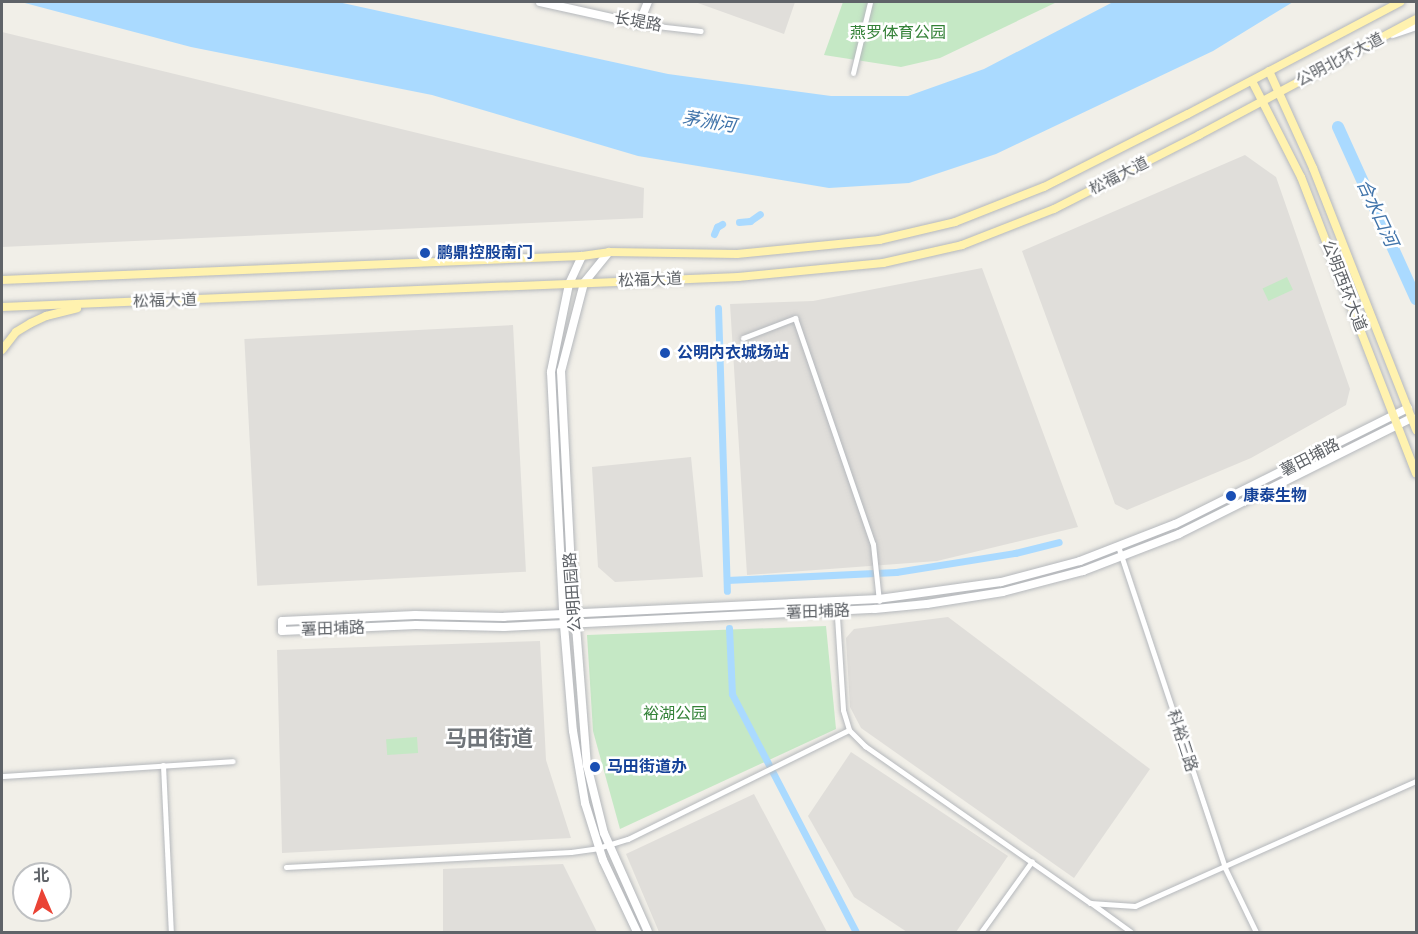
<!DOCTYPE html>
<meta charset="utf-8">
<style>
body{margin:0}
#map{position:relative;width:1418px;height:934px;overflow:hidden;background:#f1efe8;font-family:Raleway,"Noto Sans SC",sans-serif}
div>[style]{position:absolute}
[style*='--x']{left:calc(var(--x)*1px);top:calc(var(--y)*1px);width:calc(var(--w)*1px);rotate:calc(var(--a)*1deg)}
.industrial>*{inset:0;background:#e0deda;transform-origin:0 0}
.green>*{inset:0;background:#c5e8c5;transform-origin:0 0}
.water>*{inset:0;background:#aadaff}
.canal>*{height:7px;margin:-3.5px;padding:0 3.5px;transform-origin:3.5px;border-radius:3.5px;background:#aadaff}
.river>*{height:12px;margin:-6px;padding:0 6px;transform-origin:6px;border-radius:6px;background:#aadaff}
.roads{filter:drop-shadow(0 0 2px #b5b8bc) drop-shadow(0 0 2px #b5b8bc)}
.street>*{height:5px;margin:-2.5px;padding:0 2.5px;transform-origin:2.5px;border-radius:2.5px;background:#fff}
.secondary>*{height:8px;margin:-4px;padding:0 4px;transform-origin:4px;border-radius:4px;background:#fff}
.primary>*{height:8px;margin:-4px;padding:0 4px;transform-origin:4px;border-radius:4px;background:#fff2af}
.dots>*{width:16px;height:16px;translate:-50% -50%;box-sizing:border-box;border:3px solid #fff;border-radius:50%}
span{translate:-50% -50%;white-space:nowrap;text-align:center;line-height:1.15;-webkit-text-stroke:5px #fff;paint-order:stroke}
.street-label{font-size:16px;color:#5f6368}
.park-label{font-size:16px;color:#348238}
.transit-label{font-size:16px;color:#164399;font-weight:700}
.left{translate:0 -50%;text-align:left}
.water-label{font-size:18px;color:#4174aa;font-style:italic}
.district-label{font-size:22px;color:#70757a;font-weight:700}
.frame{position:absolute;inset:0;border:3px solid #5f6368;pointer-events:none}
.north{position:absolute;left:12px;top:862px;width:60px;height:60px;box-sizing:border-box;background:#fff;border:2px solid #bfc1c3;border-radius:50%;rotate:358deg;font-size:16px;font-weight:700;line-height:24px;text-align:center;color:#5f6368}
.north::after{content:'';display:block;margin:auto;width:21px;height:27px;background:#ea4335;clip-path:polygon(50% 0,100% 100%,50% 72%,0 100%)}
</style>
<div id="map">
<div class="industrial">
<i style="clip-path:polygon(695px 2px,795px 2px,784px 34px)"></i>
<i style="clip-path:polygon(2px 32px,644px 188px,643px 218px,2px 247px)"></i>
<i style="clip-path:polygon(1245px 155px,1276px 177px,1350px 389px,1346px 405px,1251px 458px,1127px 510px,1115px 504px,1022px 251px)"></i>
<i style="clip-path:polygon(982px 268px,1078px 527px,937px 561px,747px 575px,730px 304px,813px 301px)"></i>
<i style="left:513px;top:325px;width:247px;height:269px;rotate:87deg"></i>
<i style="clip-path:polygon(691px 457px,703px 577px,615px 582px,598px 567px,592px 467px)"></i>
<i style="clip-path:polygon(948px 617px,1150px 769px,1074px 878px,861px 728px,850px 707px,846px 638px,854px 629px)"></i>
<i style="clip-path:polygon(540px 641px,546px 760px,571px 838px,282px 853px,277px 650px)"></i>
<i style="clip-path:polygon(851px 752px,1008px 856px,956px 932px,907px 932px,854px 897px,808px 816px)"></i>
<i style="clip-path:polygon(754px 794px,827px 932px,659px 932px,626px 854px)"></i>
<i style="clip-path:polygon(563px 864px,597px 932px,443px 932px,443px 869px)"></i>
</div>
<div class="green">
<i style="clip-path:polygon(843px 2px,1057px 2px,940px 58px,901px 67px,824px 55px)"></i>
<i style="left:1287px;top:277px;width:14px;height:27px;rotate:65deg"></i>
<i style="clip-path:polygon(826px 626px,836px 729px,620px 829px,593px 731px,587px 635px)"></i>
<i style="left:417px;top:737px;width:16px;height:31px;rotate:86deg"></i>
</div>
<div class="water">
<i style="clip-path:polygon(21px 2px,338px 2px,668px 74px,831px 96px,908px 96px,984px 69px,1113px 2px,1293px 2px,1213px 51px,996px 154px,909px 183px,829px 188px,638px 156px,432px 95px,191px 47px)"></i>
</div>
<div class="canal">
<i style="--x:739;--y:222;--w:11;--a:-5"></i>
<i style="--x:750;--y:221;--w:12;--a:-35"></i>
<i style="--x:714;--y:234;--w:8;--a:-67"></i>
<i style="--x:717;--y:227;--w:6;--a:-31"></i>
<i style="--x:718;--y:308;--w:283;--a:88.2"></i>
<i style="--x:727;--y:580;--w:169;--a:-2.7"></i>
<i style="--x:896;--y:572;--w:121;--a:-9.1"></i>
<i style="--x:1015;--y:553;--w:45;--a:-14"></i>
<i style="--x:729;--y:628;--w:66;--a:87.4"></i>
<i style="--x:732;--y:694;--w:268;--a:62.5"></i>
</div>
<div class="river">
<i style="--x:1338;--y:127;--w:189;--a:65.6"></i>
</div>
<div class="roads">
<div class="street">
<i style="--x:639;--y:24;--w:62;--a:6.4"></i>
<i style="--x:853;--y:73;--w:73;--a:-76.5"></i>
<i style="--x:743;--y:338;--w:56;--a:-21"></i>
<i style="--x:795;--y:318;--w:239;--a:71"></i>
<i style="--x:873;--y:544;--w:57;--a:84"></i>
<i style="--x:1118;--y:546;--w:339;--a:71.6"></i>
<i style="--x:1225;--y:868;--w:71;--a:64.2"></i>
<i style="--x:836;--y:601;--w:109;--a:86.3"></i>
<i style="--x:843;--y:710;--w:21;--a:73"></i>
<i style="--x:849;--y:730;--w:23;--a:45"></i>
<i style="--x:865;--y:746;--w:274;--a:34.9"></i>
<i style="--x:1090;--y:903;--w:45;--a:3.8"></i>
<i style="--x:1135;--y:906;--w:308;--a:-24"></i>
<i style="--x:163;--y:765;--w:167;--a:87.3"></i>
<i style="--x:2;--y:776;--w:231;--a:-3.7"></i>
<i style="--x:286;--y:867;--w:285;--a:-3"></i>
<i style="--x:571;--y:852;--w:27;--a:-8"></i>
<i style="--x:598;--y:848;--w:31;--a:-17"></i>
<i style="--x:628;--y:839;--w:246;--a:-26.3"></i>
<i style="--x:1091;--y:903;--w:49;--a:35.9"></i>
<i style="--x:981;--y:932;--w:87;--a:-54.3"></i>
</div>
<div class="secondary">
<i style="--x:540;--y:2;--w:101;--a:12.5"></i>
<i style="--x:639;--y:24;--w:24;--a:-68"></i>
<i style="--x:1393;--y:34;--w:24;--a:-19"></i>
<i style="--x:609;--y:252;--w:40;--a:129"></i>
<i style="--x:584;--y:283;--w:91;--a:104.6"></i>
<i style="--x:561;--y:371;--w:179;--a:87.1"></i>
<i style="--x:570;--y:550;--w:216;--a:85.5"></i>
<i style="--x:587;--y:765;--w:70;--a:76"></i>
<i style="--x:604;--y:833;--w:108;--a:66"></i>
<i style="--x:582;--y:256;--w:31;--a:115"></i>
<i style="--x:569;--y:284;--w:90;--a:101.6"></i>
<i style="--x:551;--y:372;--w:241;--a:87.1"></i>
<i style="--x:563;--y:613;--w:118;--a:85.2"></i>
<i style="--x:573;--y:731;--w:73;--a:80.5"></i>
<i style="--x:585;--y:803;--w:60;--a:72.5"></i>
<i style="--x:603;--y:860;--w:80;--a:64.7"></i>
<i style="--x:1408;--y:408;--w:260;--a:153.5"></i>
<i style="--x:1175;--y:524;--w:102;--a:158.7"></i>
<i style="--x:1080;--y:561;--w:82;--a:165.1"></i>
<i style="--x:1001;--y:582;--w:123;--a:172.1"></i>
<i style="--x:879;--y:599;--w:375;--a:177.3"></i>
<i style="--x:504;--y:617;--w:89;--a:-178.7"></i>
<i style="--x:415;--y:615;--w:133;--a:177.4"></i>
<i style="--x:282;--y:621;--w:10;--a:90"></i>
<i style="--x:282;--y:631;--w:134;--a:-2.6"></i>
<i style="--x:416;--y:625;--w:88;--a:1.3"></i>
<i style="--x:504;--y:627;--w:371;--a:-2.8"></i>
<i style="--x:875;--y:609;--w:52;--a:-5.5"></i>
<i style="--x:927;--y:604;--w:77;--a:-9"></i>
<i style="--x:1003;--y:592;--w:83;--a:-14.7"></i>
<i style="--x:1083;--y:571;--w:103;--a:-21.1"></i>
<i style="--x:1179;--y:534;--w:260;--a:-26.5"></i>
</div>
<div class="primary">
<i style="--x:1269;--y:71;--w:107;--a:65.6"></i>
<i style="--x:1313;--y:168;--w:282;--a:68.5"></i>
<i style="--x:1252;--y:81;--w:108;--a:63"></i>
<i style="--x:1301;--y:177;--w:318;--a:68.8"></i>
<i style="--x:2;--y:280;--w:580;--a:-2.37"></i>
<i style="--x:582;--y:256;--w:27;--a:-8"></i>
<i style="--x:609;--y:252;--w:128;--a:0.9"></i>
<i style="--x:737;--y:254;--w:143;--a:-5.6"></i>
<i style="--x:879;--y:240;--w:78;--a:-13.3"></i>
<i style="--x:955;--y:222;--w:96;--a:-21.5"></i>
<i style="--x:1044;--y:187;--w:161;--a:-26.9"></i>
<i style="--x:1188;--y:114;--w:240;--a:-27.8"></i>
<i style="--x:2;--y:307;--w:737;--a:-2.33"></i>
<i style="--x:738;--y:277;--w:146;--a:-5.5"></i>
<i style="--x:883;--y:263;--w:81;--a:-12.8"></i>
<i style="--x:962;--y:245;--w:99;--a:-21.4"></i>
<i style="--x:1054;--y:209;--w:163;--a:-27"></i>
<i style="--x:1199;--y:135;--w:246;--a:-28.1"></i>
<i style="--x:2;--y:350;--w:23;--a:-52"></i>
<i style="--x:16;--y:332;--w:17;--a:-31"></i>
<i style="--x:31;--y:323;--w:17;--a:-25"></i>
<i style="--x:46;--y:316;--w:32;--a:-14"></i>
</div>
</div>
<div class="dots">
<i style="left:425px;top:253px;background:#1a4fb4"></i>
<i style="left:665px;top:353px;background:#1a4fb4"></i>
<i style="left:1231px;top:496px;background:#1a4fb4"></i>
<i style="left:595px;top:767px;background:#1a4fb4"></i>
</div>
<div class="street-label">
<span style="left:638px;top:22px;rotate:10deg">长堤路</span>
<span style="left:1340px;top:60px;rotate:-28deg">公明北环大道</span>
<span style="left:1119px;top:176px;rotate:-27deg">松福大道</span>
<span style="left:650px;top:280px;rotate:-2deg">松福大道</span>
<span style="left:1344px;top:286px;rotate:69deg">公明西环大道</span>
<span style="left:165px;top:301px;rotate:-2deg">松福大道</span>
<span style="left:1310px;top:458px;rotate:-27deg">薯田埔路</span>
<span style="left:573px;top:592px;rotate:-94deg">公明田园路</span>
<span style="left:818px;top:612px;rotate:-2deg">薯田埔路</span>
<span style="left:333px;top:629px;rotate:-2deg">薯田埔路</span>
<span style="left:1182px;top:741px;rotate:72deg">科裕三路</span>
</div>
<div class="park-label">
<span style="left:898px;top:33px">燕罗体育公园</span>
<span style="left:675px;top:714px">裕湖公园</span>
</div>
<div class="transit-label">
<span class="left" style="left:437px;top:253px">鹏鼎控股南门</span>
<span class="left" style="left:677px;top:353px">公明内衣城场站</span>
<span class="left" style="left:1243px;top:496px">康泰生物</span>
<span class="left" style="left:607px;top:767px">马田街道办</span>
</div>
<div class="water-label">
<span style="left:709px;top:122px;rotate:9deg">茅洲河</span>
<span style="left:1377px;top:213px;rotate:65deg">合水口河</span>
</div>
<div class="district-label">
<span style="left:489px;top:739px">马田街道</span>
</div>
<div class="frame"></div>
<div class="north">北</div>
</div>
